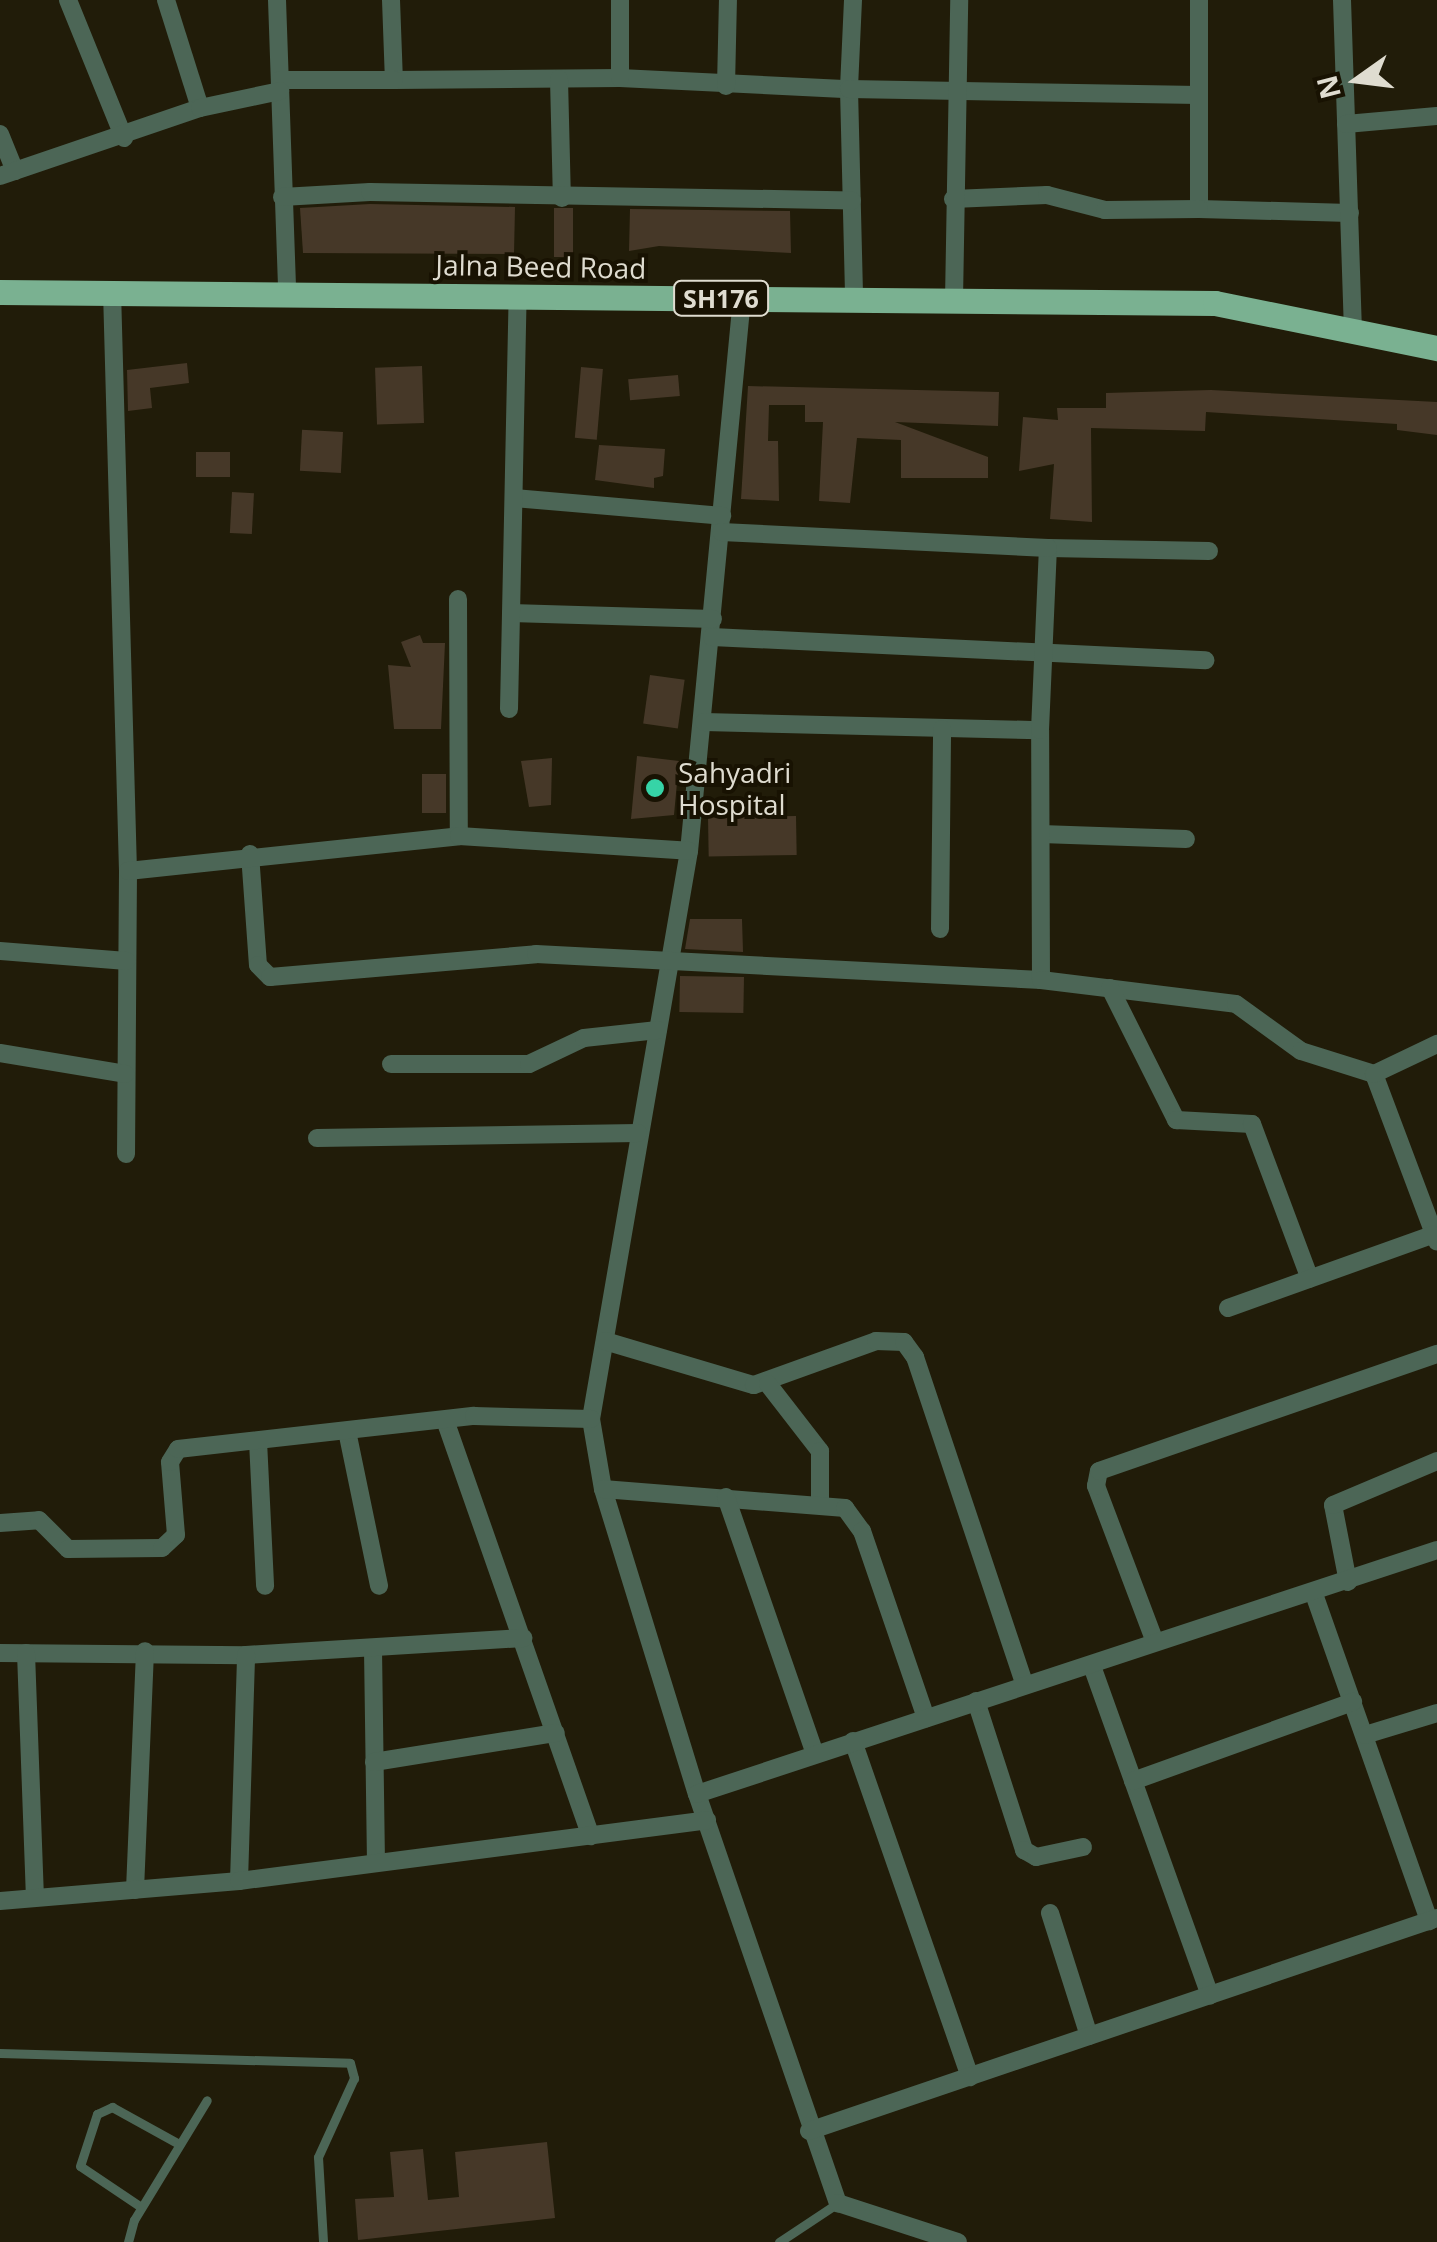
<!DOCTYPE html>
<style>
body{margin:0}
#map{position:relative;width:1437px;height:2242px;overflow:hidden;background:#211c09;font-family:"Open Sans",sans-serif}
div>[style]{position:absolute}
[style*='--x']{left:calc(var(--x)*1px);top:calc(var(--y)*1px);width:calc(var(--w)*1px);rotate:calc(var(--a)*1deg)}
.building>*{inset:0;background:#463828;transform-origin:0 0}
.service>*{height:9px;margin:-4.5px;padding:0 4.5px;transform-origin:4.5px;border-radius:4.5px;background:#4c6656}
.minor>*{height:18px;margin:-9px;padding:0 9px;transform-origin:9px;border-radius:9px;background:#4c6656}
.primary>*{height:25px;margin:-12.5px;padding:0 12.5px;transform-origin:12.5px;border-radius:12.5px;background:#7ab191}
.dots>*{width:28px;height:28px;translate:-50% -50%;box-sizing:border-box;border:5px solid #181202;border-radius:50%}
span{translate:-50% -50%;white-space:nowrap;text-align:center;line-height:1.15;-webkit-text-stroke:8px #181202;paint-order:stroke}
.shield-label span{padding:2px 8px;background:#181202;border:2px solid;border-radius:8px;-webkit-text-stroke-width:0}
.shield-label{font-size:25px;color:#dfdcd0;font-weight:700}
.street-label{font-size:28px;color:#dfdcd0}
.poi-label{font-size:28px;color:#dfdcd0}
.left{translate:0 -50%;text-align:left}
.north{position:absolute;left:1307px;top:30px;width:100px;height:100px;-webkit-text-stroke:8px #181202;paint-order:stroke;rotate:256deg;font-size:28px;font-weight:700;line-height:40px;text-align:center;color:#dfdcd0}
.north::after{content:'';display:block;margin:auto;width:35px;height:45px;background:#dfdcd0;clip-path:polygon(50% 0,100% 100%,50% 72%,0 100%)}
</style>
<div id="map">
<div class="building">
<i style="clip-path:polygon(370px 204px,515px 207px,514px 254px,303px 253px,300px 208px)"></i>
<i style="left:554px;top:208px;width:19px;height:49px"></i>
<i style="clip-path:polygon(630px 209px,790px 211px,791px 253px,659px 246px,629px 251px)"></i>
<i style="clip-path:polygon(187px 363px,189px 383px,150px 388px,152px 408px,128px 411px,127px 370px)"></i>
<i style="left:422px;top:366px;width:57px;height:47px;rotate:88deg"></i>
<i style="left:581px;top:367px;width:22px;height:71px;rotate:5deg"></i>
<i style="left:678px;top:375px;width:21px;height:50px;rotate:85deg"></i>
<i style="clip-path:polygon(748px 386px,999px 392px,998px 426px,895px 422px,988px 457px,988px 478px,901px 478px,901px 440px,857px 438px,850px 503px,819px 501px,823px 422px,805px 422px,805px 405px,769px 405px,768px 441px,778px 441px,779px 501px,741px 499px)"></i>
<i style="clip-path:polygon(1211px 390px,1437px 402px,1437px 435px,1397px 430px,1397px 424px,1206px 412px,1205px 431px,1091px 428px,1092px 522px,1050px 519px,1054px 464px,1019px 471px,1023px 417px,1058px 420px,1057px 408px,1106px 408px,1106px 393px)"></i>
<i style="left:343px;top:432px;width:41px;height:41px;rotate:93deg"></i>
<i style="clip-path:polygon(599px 445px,665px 449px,663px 476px,654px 478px,654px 488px,595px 480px)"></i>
<i style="left:230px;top:452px;width:25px;height:34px;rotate:90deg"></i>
<i style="left:232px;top:492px;width:22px;height:41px;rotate:3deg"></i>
<i style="clip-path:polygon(420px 635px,423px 643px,445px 643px,441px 729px,394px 729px,388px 665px,411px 667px,401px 642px)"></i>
<i style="left:650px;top:675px;width:35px;height:49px;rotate:8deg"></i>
<i style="clip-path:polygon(637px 756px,679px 761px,674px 815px,631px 819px)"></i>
<i style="clip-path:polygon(552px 758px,551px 805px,529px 807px,521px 761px)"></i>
<i style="left:446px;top:774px;width:39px;height:24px;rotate:90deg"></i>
<i style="left:796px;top:816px;width:39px;height:88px;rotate:89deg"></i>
<i style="clip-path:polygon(690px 919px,742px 919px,743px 952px,685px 949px)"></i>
<i style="left:680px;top:976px;width:64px;height:36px;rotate:1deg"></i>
<i style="clip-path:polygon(547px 2142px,555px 2218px,358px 2240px,355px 2199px,394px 2197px,390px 2152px,423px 2149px,428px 2200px,459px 2197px,455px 2152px)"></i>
</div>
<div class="service">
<i style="--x:0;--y:2053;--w:350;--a:1.6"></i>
<i style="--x:350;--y:2063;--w:16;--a:75"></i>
<i style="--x:354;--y:2078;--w:87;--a:114.5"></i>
<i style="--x:318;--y:2157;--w:85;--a:86.6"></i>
<i style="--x:141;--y:2207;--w:73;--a:-146.1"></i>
<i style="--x:80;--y:2166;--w:55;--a:-71.9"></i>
<i style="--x:97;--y:2114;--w:17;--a:-25"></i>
<i style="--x:112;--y:2107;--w:77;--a:28.9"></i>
<i style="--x:128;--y:2242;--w:23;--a:-75"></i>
<i style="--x:134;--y:2220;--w:140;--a:-58.7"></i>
<i style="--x:779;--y:2242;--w:71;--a:-33.5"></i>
</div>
<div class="minor">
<i style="--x:68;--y:0;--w:149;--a:67.9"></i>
<i style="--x:166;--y:0;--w:113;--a:72.5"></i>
<i style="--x:277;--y:0;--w:293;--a:88"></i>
<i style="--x:391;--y:0;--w:80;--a:87.9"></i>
<i style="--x:394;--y:80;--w:226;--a:-0.5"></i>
<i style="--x:620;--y:78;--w:229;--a:2.8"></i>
<i style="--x:849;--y:89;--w:210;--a:88.6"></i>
<i style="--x:853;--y:0;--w:89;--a:92.6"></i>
<i style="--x:849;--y:89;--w:350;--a:1"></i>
<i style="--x:1199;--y:0;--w:209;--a:90"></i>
<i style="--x:1199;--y:209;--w:151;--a:1.5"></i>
<i style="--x:1342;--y:0;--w:331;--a:88.1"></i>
<i style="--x:620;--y:78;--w:78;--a:-90"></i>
<i style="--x:559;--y:79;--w:119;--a:88.6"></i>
<i style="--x:280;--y:80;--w:114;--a:0"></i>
<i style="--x:726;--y:86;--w:86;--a:-88.7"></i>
<i style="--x:1346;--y:124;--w:91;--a:-5"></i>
<i style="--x:0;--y:134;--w:40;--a:68"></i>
<i style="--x:0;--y:176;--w:211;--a:-18.8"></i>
<i style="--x:200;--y:108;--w:82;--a:-12"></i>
<i style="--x:282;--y:197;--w:88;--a:-3.3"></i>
<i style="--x:370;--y:192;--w:482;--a:1"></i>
<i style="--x:953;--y:199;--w:94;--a:-2.4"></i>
<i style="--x:1047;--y:195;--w:60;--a:14.5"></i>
<i style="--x:1105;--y:210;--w:94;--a:-0.6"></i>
<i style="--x:112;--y:291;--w:580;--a:88.42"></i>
<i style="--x:128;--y:871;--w:283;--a:90.4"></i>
<i style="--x:742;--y:298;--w:556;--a:95.47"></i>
<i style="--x:689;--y:851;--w:576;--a:99.79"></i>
<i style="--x:591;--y:1419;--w:71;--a:80.3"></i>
<i style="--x:603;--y:1489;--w:319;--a:72.9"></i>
<i style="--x:697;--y:1794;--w:433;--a:71"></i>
<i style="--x:838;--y:2203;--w:126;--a:18"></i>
<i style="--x:954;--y:300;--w:300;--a:-89"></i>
<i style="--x:514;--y:498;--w:209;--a:4.9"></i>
<i style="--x:1048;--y:548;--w:161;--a:1.1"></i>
<i style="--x:458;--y:599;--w:237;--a:89.8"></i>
<i style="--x:511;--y:613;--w:202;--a:1.7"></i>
<i style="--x:712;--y:637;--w:494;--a:2.7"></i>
<i style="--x:509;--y:709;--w:413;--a:-88.8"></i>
<i style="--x:704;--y:722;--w:336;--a:1.4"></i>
<i style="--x:1041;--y:834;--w:145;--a:2"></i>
<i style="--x:250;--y:854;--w:111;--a:85.9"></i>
<i style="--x:258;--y:965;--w:17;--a:45"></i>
<i style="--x:270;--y:977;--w:267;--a:-4.9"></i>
<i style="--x:536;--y:954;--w:506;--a:2.95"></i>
<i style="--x:1041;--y:980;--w:250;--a:-90.2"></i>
<i style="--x:1040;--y:730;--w:182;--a:-87.5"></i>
<i style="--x:1048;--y:548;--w:327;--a:-177.2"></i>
<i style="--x:128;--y:871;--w:333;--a:-6"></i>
<i style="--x:459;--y:836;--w:230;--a:3.7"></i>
<i style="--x:940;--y:929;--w:200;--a:-89.4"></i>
<i style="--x:0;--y:951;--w:127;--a:4.5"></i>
<i style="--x:1041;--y:980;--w:196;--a:7"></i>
<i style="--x:1236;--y:1004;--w:80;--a:35.9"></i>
<i style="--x:1301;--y:1051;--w:77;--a:17.5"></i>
<i style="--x:1374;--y:1074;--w:179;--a:69.4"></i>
<i style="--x:1110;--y:988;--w:148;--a:63.4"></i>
<i style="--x:1176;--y:1120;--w:76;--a:3"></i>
<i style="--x:1252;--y:1124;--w:165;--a:69.5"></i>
<i style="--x:0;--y:1053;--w:127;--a:9.5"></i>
<i style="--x:391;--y:1064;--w:138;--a:0"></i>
<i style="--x:529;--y:1064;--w:61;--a:-25.3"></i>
<i style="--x:584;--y:1038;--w:74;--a:-6.2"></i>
<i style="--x:1374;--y:1074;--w:70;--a:-25.5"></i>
<i style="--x:317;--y:1138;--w:321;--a:-0.9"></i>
<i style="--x:1228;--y:1308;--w:217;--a:-19.7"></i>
<i style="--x:605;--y:1341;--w:155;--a:16.5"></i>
<i style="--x:754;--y:1385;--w:130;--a:-19.8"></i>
<i style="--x:876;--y:1341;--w:28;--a:2"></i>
<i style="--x:904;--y:1342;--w:19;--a:54"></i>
<i style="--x:915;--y:1357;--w:346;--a:71.5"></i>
<i style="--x:768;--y:1384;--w:85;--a:52.2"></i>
<i style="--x:820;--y:1451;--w:54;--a:90"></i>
<i style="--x:445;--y:1420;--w:441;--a:70.7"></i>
<i style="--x:347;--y:1431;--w:158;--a:78.3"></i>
<i style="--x:258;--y:1441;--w:145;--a:87.2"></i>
<i style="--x:603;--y:1489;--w:243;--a:4.5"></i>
<i style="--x:845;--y:1508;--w:29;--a:54"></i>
<i style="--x:862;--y:1531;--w:198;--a:71.1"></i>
<i style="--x:726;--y:1497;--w:272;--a:70.9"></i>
<i style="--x:0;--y:1523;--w:39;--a:-4"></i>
<i style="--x:39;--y:1520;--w:41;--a:45"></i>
<i style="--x:68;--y:1549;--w:94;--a:-0.6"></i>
<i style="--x:162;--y:1548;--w:19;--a:-43"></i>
<i style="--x:176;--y:1535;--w:73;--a:-94.7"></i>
<i style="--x:170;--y:1462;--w:15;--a:-58"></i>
<i style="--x:178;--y:1449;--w:298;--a:-6.4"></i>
<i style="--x:474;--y:1416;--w:117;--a:1.5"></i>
<i style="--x:1348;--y:1582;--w:78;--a:-101"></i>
<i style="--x:1333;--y:1505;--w:113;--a:-22.9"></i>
<i style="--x:1314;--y:1594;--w:347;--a:70.6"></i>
<i style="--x:1155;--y:1642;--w:167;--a:-110.7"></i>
<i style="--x:1096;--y:1486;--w:15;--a:-79"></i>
<i style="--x:1099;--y:1471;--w:358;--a:-19.1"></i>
<i style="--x:373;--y:1649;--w:213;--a:89.2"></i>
<i style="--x:0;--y:1653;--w:246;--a:0.5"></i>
<i style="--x:246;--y:1655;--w:278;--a:-3.5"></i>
<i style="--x:26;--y:1653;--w:244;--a:87.9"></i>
<i style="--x:1092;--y:1666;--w:350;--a:70.3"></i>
<i style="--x:976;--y:1701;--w:157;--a:72.1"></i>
<i style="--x:1024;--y:1850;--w:14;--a:30"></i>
<i style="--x:1036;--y:1857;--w:48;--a:-12"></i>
<i style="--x:1365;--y:1735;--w:75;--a:-17"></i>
<i style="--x:853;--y:1741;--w:356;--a:70.8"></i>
<i style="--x:374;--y:1762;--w:184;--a:-9.1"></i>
<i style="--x:1133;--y:1781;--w:234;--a:-19.8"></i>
<i style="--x:697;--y:1794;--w:779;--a:-18.25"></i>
<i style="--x:239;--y:1881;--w:226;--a:-88.2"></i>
<i style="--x:135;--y:1890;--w:239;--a:-87.6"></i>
<i style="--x:0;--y:1901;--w:240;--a:-4.8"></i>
<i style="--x:239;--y:1881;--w:472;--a:-7.4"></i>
<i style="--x:1050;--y:1913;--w:129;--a:72.4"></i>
<i style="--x:809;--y:2131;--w:663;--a:-18.74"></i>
</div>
<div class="primary">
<i style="--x:0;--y:292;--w:1215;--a:0.52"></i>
<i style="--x:1215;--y:303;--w:227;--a:11.5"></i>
</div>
<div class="dots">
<i style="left:655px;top:788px;background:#36d4a7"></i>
</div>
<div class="shield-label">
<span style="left:721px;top:298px">SH176</span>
</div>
<div class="street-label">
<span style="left:541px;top:266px;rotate:1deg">Jalna Beed Road</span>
</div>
<div class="poi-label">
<span class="left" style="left:678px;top:788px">Sahyadri<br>Hospital</span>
</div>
<div class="north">N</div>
</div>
